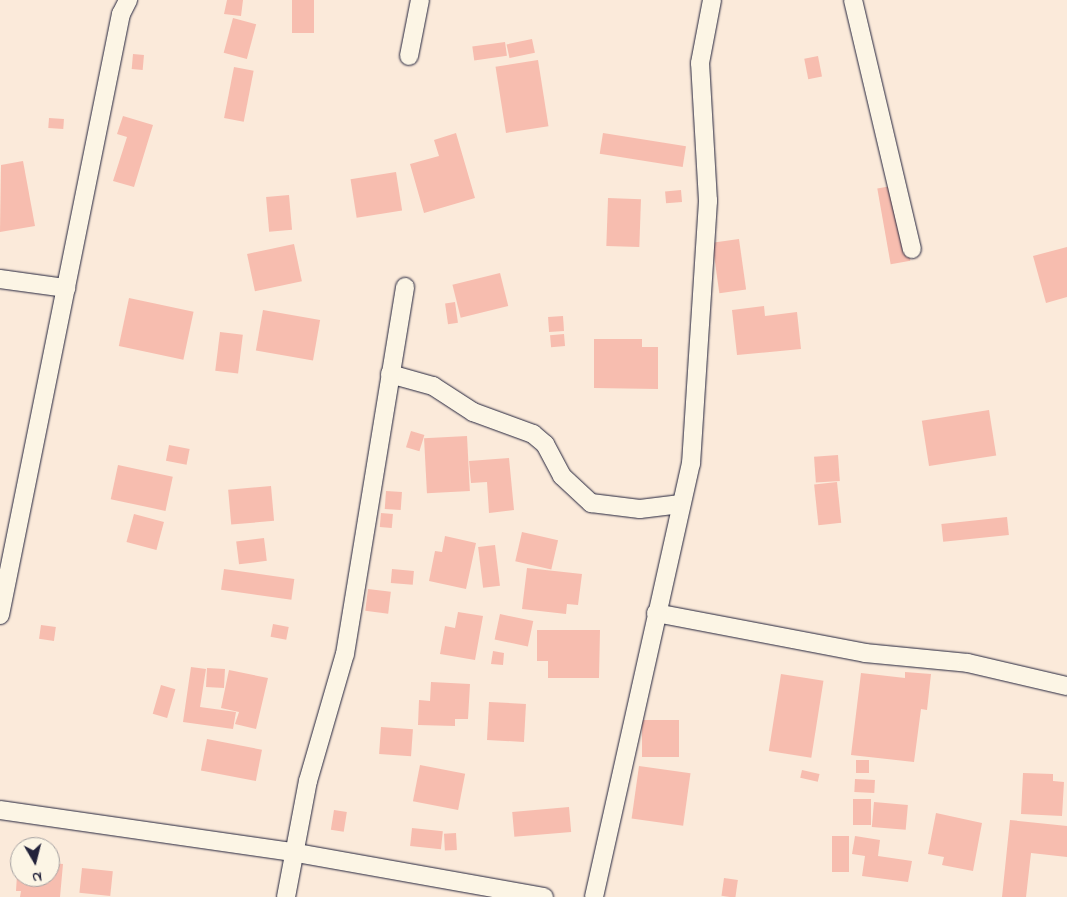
<!DOCTYPE html>
<style>
body{margin:0}
#map{position:relative;width:1067px;height:897px;overflow:hidden;background:#fbeada;font-family:"Indie Flower",sans-serif}
div>[style]{position:absolute}
[style*='--x']{left:calc(var(--x)*1px);top:calc(var(--y)*1px);width:calc(var(--w)*1px);rotate:calc(var(--a)*1deg)}
.building>*{inset:0;background:#f7bdaf;transform-origin:0 0}
.roads{filter:drop-shadow(0 0 1px #22223b) drop-shadow(0 0 1px #22223b)}
.street>*{height:18px;margin:-9px;padding:0 9px;transform-origin:9px;border-radius:9px;background:#fcf5e5}
span{translate:-50% -50%;white-space:nowrap;text-align:center;line-height:1.15;-webkit-text-stroke:4px #fcf5e5;paint-order:stroke}
.north{position:absolute;left:10px;top:837px;width:50px;height:50px;box-sizing:border-box;background:#fcf5e5;border:1px solid #a5a1a1;border-radius:50%;rotate:172deg;font-size:14px;font-weight:700;line-height:20px;text-align:center;color:#22223b}
.north::after{content:'';display:block;margin:auto;width:18px;height:22px;background:#22223b;clip-path:polygon(50% 0,100% 100%,50% 72%,0 100%)}
</style>
<div id="map">
<div class="building">
<i style="clip-path:polygon(227px 0,243px 0,241px 16px,224px 14px)"></i>
<i style="left:292px;top:0;width:22px;height:33px"></i>
<i style="left:233px;top:18px;width:24px;height:36px;rotate:15deg"></i>
<i style="left:532px;top:39px;width:14px;height:26px;rotate:78deg"></i>
<i style="left:505px;top:42px;width:14px;height:33px;rotate:82deg"></i>
<i style="left:133px;top:54px;width:11px;height:15px;rotate:5deg"></i>
<i style="left:818px;top:56px;width:21px;height:14px;rotate:79deg"></i>
<i style="left:538px;top:60px;width:67px;height:43px;rotate:81deg"></i>
<i style="left:234px;top:67px;width:20px;height:52px;rotate:11deg"></i>
<i style="clip-path:polygon(123px 116px,153px 125px,134px 187px,113px 181px,127px 137px,117px 134px)"></i>
<i style="left:49px;top:118px;width:15px;height:10px;rotate:4deg"></i>
<i style="clip-path:polygon(456px 133px,475px 198px,424px 213px,410px 164px,439px 156px,434px 140px)"></i>
<i style="left:603px;top:133px;width:84px;height:21px;rotate:9deg"></i>
<i style="clip-path:polygon(23px 161px,35px 226px,0 232px,1px 165px)"></i>
<i style="left:396px;top:172px;width:39px;height:46px;rotate:81deg"></i>
<i style="left:897px;top:185px;width:77px;height:20px;rotate:80deg"></i>
<i style="left:681px;top:190px;width:12px;height:16px;rotate:85deg"></i>
<i style="left:289px;top:195px;width:35px;height:23px;rotate:85deg"></i>
<i style="left:608px;top:198px;width:33px;height:48px;rotate:2deg"></i>
<i style="left:739px;top:239px;width:51px;height:27px;rotate:82deg"></i>
<i style="left:294px;top:244px;width:38px;height:48px;rotate:78deg"></i>
<i style="clip-path:polygon(1067px 247px,1067px 297px,1046px 303px,1033px 256px)"></i>
<i style="left:500px;top:273px;width:34px;height:49px;rotate:76deg"></i>
<i style="left:129px;top:298px;width:66px;height:49px;rotate:12deg"></i>
<i style="left:455px;top:302px;width:21px;height:10px;rotate:82deg"></i>
<i style="clip-path:polygon(764px 306px,765px 316px,797px 312px,801px 349px,737px 355px,732px 310px)"></i>
<i style="left:263px;top:310px;width:58px;height:41px;rotate:10deg"></i>
<i style="left:563px;top:316px;width:15px;height:15px;rotate:86deg"></i>
<i style="left:220px;top:332px;width:23px;height:39px;rotate:7deg"></i>
<i style="left:564px;top:334px;width:12px;height:14px;rotate:85deg"></i>
<i style="clip-path:polygon(594px 339px,642px 339px,642px 347px,658px 347px,658px 389px,594px 388px)"></i>
<i style="left:989px;top:410px;width:46px;height:68px;rotate:81deg"></i>
<i style="left:411px;top:431px;width:14px;height:17px;rotate:17deg"></i>
<i style="left:467px;top:436px;width:55px;height:43px;rotate:87deg"></i>
<i style="left:169px;top:445px;width:21px;height:16px;rotate:11deg"></i>
<i style="left:838px;top:455px;width:26px;height:24px;rotate:86deg"></i>
<i style="clip-path:polygon(509px 458px,514px 510px,489px 513px,487px 482px,471px 483px,469px 461px)"></i>
<i style="left:118px;top:465px;width:56px;height:35px;rotate:12deg"></i>
<i style="left:837px;top:482px;width:41px;height:23px;rotate:84deg"></i>
<i style="left:271px;top:486px;width:35px;height:43px;rotate:85deg"></i>
<i style="left:386px;top:491px;width:16px;height:18px;rotate:4deg"></i>
<i style="left:381px;top:513px;width:12px;height:14px;rotate:5deg"></i>
<i style="left:134px;top:514px;width:31px;height:29px;rotate:15deg"></i>
<i style="left:1007px;top:517px;width:18px;height:66px;rotate:84deg"></i>
<i style="left:522px;top:532px;width:37px;height:30px;rotate:13deg"></i>
<i style="clip-path:polygon(445px 536px,476px 543px,466px 589px,429px 581px,435px 551px,442px 552px)"></i>
<i style="left:264px;top:538px;width:23px;height:28px;rotate:83deg"></i>
<i style="left:495px;top:545px;width:41px;height:17px;rotate:83deg"></i>
<i style="clip-path:polygon(527px 568px,582px 574px,578px 605px,567px 604px,566px 614px,522px 609px)"></i>
<i style="left:224px;top:569px;width:71px;height:21px;rotate:8deg"></i>
<i style="left:392px;top:569px;width:22px;height:14px;rotate:5deg"></i>
<i style="left:368px;top:589px;width:23px;height:22px;rotate:7deg"></i>
<i style="clip-path:polygon(458px 612px,483px 616px,475px 660px,440px 654px,445px 626px,455px 628px)"></i>
<i style="left:500px;top:614px;width:34px;height:26px;rotate:12deg"></i>
<i style="left:273px;top:624px;width:16px;height:13px;rotate:11deg"></i>
<i style="left:41px;top:625px;width:15px;height:14px;rotate:8deg"></i>
<i style="clip-path:polygon(537px 630px,600px 630px,599px 678px,548px 678px,548px 661px,537px 661px)"></i>
<i style="clip-path:polygon(493px 651px,504px 653px,503px 665px,491px 664px)"></i>
<i style="clip-path:polygon(191px 667px,206px 669px,200px 707px,236px 712px,233px 729px,183px 722px)"></i>
<i style="left:207px;top:668px;width:18px;height:19px;rotate:3deg"></i>
<i style="clip-path:polygon(229px 670px,268px 678px,256px 729px,235px 724px,239px 712px,221px 708px)"></i>
<i style="clip-path:polygon(905px 672px,931px 674px,927px 710px,921px 709px,914px 762px,851px 755px,861px 673px,905px 678px)"></i>
<i style="left:781px;top:674px;width:43px;height:78px;rotate:9deg"></i>
<i style="clip-path:polygon(431px 682px,470px 684px,468px 719px,455px 719px,455px 726px,418px 725px,419px 700px,430px 701px)"></i>
<i style="left:161px;top:685px;width:15px;height:30px;rotate:16deg"></i>
<i style="left:489px;top:702px;width:37px;height:38px;rotate:3deg"></i>
<i style="left:642px;top:720px;width:37px;height:37px"></i>
<i style="left:381px;top:727px;width:32px;height:27px;rotate:4deg"></i>
<i style="left:207px;top:739px;width:56px;height:32px;rotate:11deg"></i>
<i style="left:856px;top:760px;width:13px;height:13px"></i>
<i style="left:420px;top:765px;width:46px;height:37px;rotate:11deg"></i>
<i style="left:639px;top:766px;width:52px;height:53px;rotate:8deg"></i>
<i style="left:802px;top:770px;width:18px;height:8px;rotate:13deg"></i>
<i style="clip-path:polygon(1023px 773px,1053px 774px,1053px 781px,1064px 782px,1062px 816px,1021px 814px)"></i>
<i style="left:855px;top:779px;width:20px;height:13px;rotate:3deg"></i>
<i style="left:871px;top:799px;width:26px;height:18px;rotate:90deg"></i>
<i style="left:874px;top:802px;width:34px;height:25px;rotate:5deg"></i>
<i style="left:569px;top:807px;width:25px;height:57px;rotate:85deg"></i>
<i style="left:334px;top:810px;width:13px;height:20px;rotate:9deg"></i>
<i style="clip-path:polygon(936px 813px,982px 823px,973px 871px,942px 865px,944px 857px,928px 854px)"></i>
<i style="clip-path:polygon(1010px 820px,1067px 826px,1067px 857px,1031px 853px,1026px 897px,1002px 897px)"></i>
<i style="left:412px;top:828px;width:31px;height:18px;rotate:6deg"></i>
<i style="left:456px;top:833px;width:17px;height:12px;rotate:87deg"></i>
<i style="left:832px;top:836px;width:17px;height:36px"></i>
<i style="clip-path:polygon(855px 836px,880px 840px,878px 856px,912px 861px,908px 882px,862px 876px,865px 856px,852px 854px)"></i>
<i style="clip-path:polygon(50px 863px,63px 864px,60px 897px,20px 897px,21px 891px,16px 891px,17px 875px,50px 877px)"></i>
<i style="left:82px;top:868px;width:31px;height:25px;rotate:6deg"></i>
<i style="left:724px;top:878px;width:14px;height:18px;rotate:8deg"></i>
</div>
<div class="roads">
<div class="street">
<i style="--x:853;--y:0;--w:256;--a:76.7"></i>
<i style="--x:409;--y:56;--w:57;--a:-78.9"></i>
<i style="--x:0;--y:279;--w:67;--a:7.8"></i>
<i style="--x:390;--y:374;--w:45;--a:15.6"></i>
<i style="--x:433;--y:386;--w:48;--a:33"></i>
<i style="--x:473;--y:412;--w:64;--a:20.1"></i>
<i style="--x:533;--y:434;--w:16;--a:40"></i>
<i style="--x:545;--y:444;--w:36;--a:62"></i>
<i style="--x:562;--y:476;--w:40;--a:43"></i>
<i style="--x:591;--y:503;--w:49;--a:7"></i>
<i style="--x:640;--y:509;--w:41;--a:-7"></i>
<i style="--x:656;--y:613;--w:213;--a:10.8"></i>
<i style="--x:865;--y:653;--w:103;--a:5.5"></i>
<i style="--x:968;--y:663;--w:102;--a:13.1"></i>
<i style="--x:0;--y:615;--w:613;--a:-78.62"></i>
<i style="--x:121;--y:14;--w:16;--a:-63"></i>
<i style="--x:0;--y:810;--w:294;--a:8.2"></i>
<i style="--x:291;--y:852;--w:257;--a:10.1"></i>
<i style="--x:286;--y:897;--w:118;--a:-79.3"></i>
<i style="--x:308;--y:781;--w:132;--a:-73.8"></i>
<i style="--x:345;--y:654;--w:372;--a:-80.7"></i>
<i style="--x:594;--y:897;--w:444;--a:-77.4"></i>
<i style="--x:691;--y:464;--w:264;--a:-86.3"></i>
<i style="--x:708;--y:201;--w:138;--a:-93.3"></i>
<i style="--x:700;--y:63;--w:64;--a:-79.2"></i>
</div>
</div>
<div class="north">N</div>
</div>
